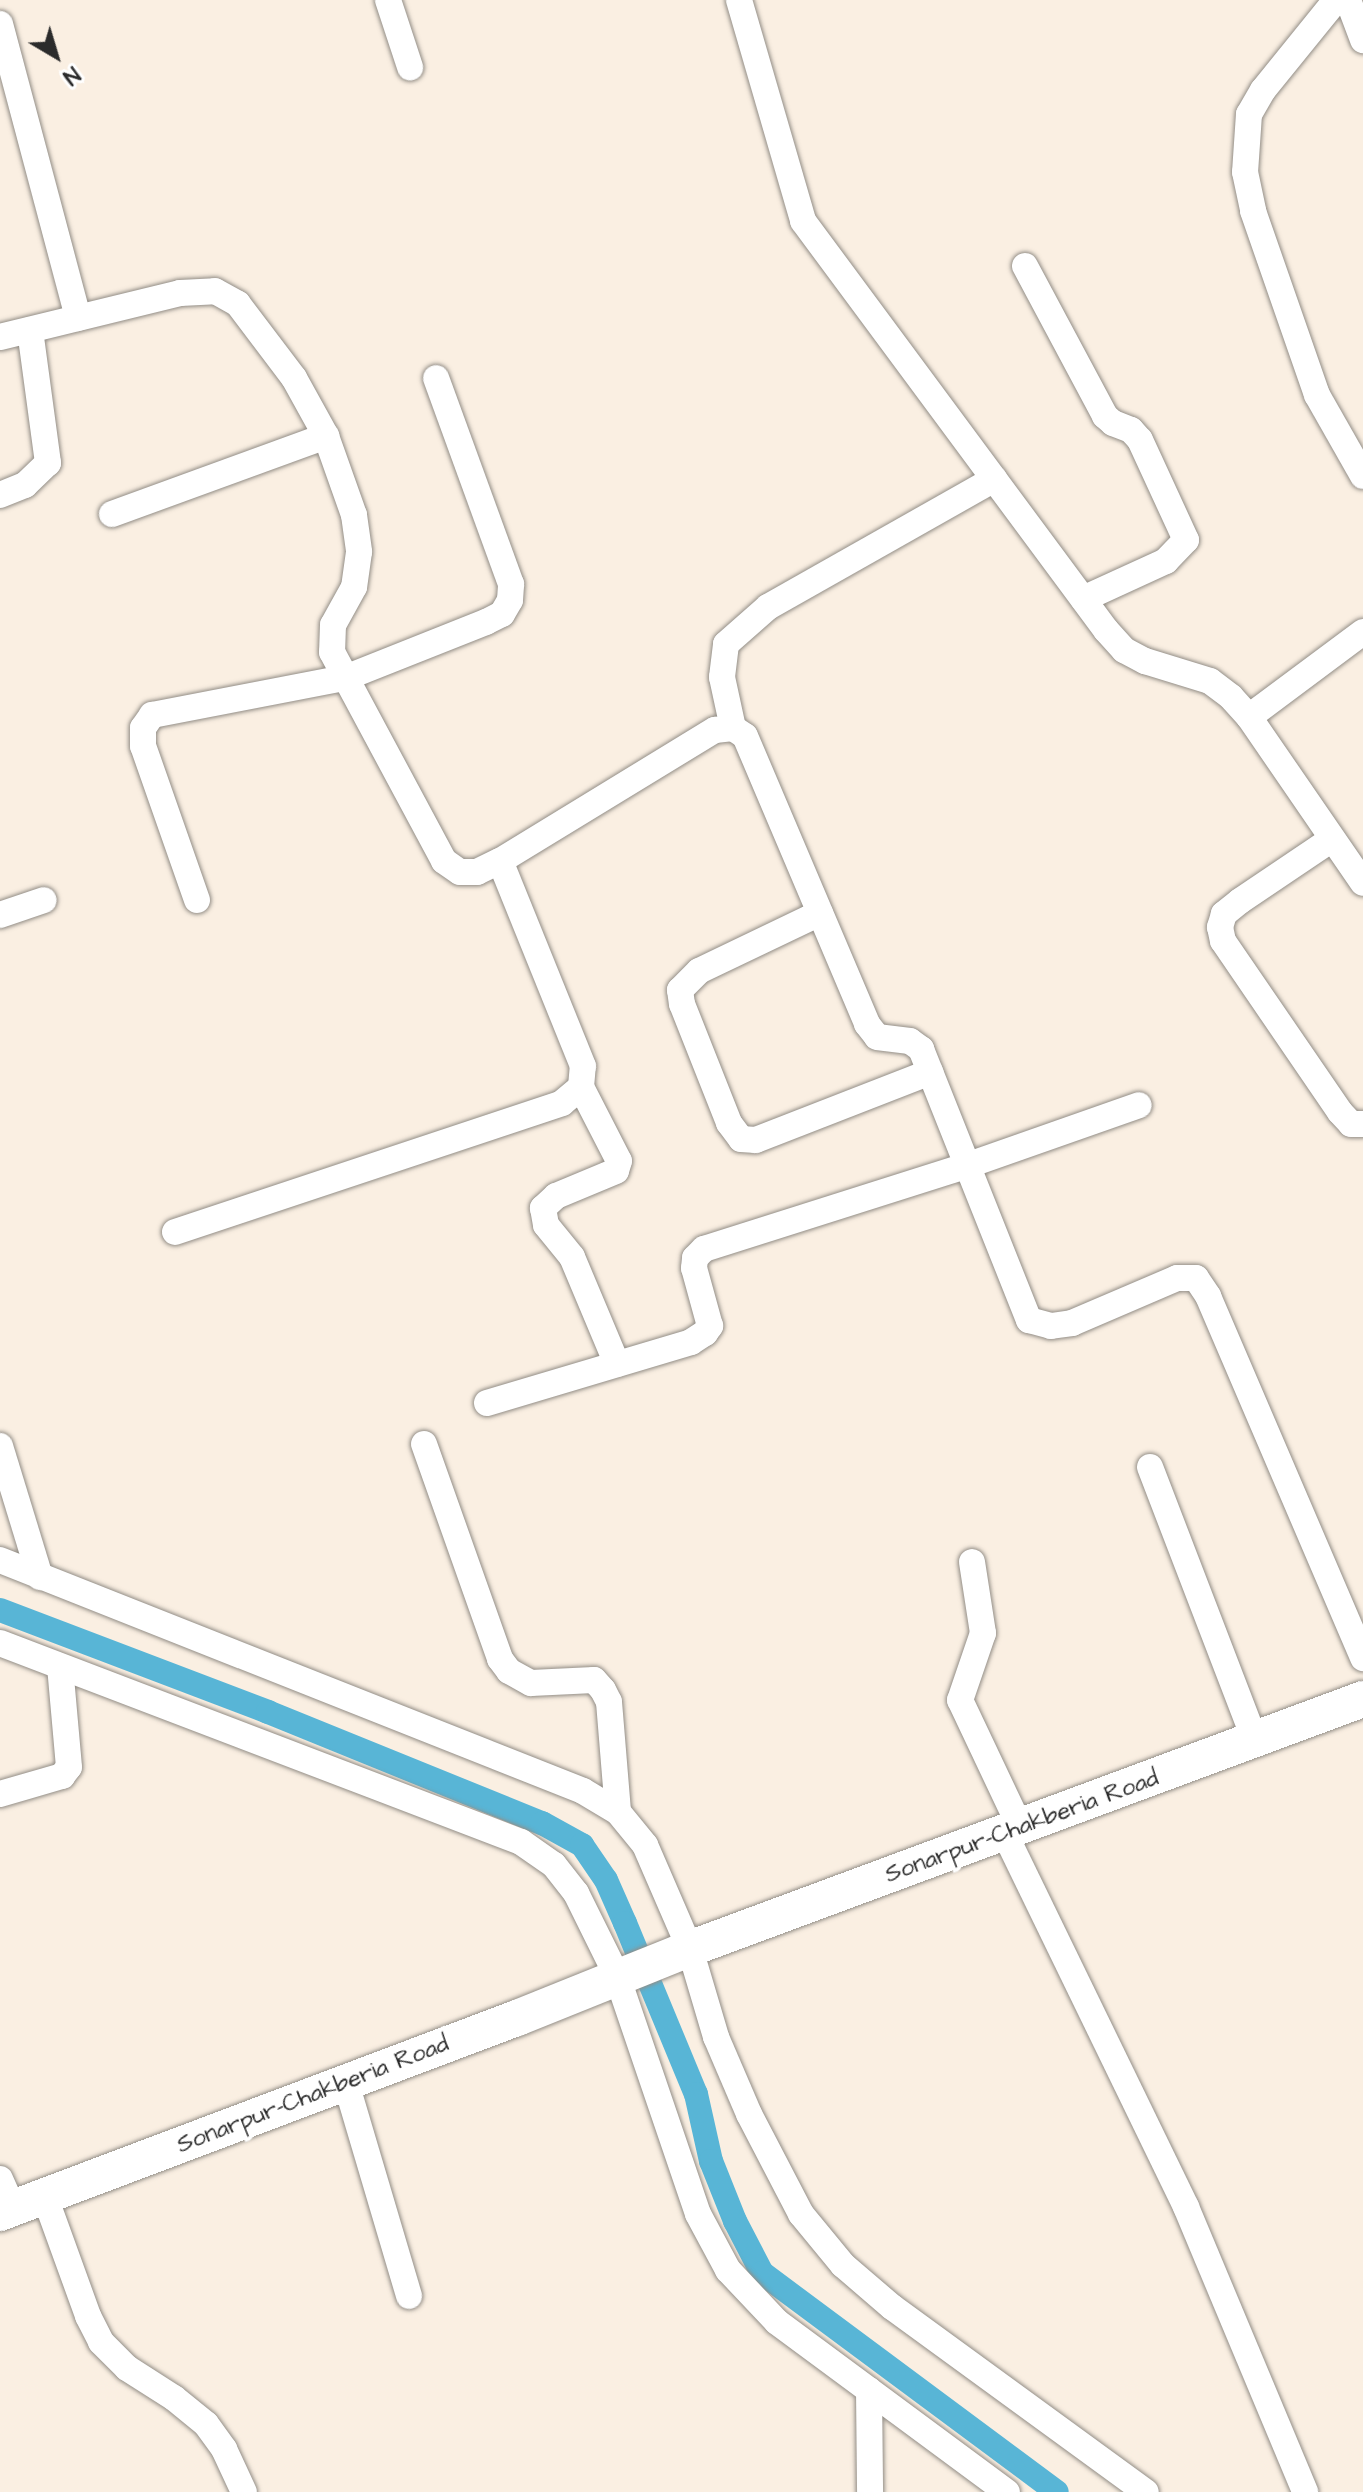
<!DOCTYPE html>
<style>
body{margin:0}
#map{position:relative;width:1363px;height:2492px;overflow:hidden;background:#faefe2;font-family:"Architects Daughter",sans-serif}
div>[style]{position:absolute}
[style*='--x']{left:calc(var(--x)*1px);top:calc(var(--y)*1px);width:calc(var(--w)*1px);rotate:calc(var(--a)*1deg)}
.canal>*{height:24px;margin:-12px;padding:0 12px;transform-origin:12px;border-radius:12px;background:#58b5d6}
.roads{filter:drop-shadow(0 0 2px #928d86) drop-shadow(0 0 2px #928d86)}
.street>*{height:26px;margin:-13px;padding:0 13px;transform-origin:13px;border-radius:13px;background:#fff}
.secondary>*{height:36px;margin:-18px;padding:0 18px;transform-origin:18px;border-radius:18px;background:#fff}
span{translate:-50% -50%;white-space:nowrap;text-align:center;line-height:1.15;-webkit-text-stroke:8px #fff;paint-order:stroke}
.street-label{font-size:24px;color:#2b2b2b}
.north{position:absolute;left:16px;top:16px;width:80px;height:80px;-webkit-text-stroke:6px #fff;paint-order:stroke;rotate:142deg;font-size:22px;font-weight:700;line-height:32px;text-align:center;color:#2b2b2b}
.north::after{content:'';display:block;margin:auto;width:28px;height:36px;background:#2b2b2b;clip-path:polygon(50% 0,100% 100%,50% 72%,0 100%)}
</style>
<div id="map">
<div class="canal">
<i style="--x:0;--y:1610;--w:287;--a:20.8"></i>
<i style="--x:268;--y:1712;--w:296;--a:22.1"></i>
<i style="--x:542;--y:1823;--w:46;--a:28.8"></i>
<i style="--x:582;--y:1845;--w:42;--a:55.6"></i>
<i style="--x:606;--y:1880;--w:47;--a:66.2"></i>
<i style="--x:625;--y:1923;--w:185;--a:67.5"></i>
<i style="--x:696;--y:2094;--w:69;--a:77.4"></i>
<i style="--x:711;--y:2161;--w:65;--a:68.2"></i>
<i style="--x:735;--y:2221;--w:59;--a:62.6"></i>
<i style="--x:762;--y:2273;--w:367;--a:36.6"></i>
</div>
<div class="roads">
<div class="street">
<i style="--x:388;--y:0;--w:71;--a:71.8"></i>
<i style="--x:739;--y:0;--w:230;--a:73.8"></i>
<i style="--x:803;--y:221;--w:509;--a:53.47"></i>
<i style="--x:1106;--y:630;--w:27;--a:48"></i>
<i style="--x:1124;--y:650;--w:24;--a:28"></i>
<i style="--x:1145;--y:661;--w:68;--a:17.1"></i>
<i style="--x:1210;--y:681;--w:26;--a:37"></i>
<i style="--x:1231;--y:697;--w:27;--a:48"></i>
<i style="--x:1249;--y:717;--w:201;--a:55.5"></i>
<i style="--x:1336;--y:0;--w:116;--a:129"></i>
<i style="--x:1263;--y:90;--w:28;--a:120"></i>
<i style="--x:1249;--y:114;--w:58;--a:93.9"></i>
<i style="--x:1245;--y:172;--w:40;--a:78"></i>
<i style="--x:1253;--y:211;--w:195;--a:70.8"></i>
<i style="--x:1317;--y:395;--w:93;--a:60.4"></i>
<i style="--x:1348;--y:0;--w:43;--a:69.4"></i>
<i style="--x:0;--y:24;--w:304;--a:75.1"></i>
<i style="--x:1025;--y:266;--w:170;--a:61.9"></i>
<i style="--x:1105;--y:416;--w:11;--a:41"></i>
<i style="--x:1113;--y:423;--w:19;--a:21"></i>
<i style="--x:1131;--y:430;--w:13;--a:48"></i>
<i style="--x:1140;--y:440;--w:110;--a:65.3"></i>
<i style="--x:1186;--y:540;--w:29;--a:134"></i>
<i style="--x:1166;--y:561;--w:91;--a:155.4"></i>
<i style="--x:0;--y:337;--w:185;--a:-13.7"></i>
<i style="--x:180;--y:293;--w:35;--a:-3"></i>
<i style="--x:215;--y:291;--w:26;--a:29"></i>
<i style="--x:238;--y:304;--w:93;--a:52.9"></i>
<i style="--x:294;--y:378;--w:66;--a:61.1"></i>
<i style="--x:326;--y:436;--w:84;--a:70.5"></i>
<i style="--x:354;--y:515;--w:37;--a:82"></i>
<i style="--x:359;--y:552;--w:35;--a:98"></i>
<i style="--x:354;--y:587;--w:43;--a:118.9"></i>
<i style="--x:333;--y:625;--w:27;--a:92"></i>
<i style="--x:332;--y:652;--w:237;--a:61.8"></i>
<i style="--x:444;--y:861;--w:19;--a:35"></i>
<i style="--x:460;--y:872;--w:17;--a:0"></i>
<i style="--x:477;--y:872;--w:25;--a:-26"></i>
<i style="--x:500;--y:861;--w:252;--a:-31.4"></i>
<i style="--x:715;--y:730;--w:18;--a:-6"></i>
<i style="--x:733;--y:728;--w:14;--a:34"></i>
<i style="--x:745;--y:736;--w:313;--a:67"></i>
<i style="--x:867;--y:1024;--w:16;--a:52"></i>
<i style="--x:877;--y:1037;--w:33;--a:7"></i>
<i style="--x:910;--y:1041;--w:14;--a:36"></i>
<i style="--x:921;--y:1049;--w:292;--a:68.3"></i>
<i style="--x:1029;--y:1320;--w:23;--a:15"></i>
<i style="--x:1051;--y:1326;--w:21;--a:-8"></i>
<i style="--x:1072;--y:1323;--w:114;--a:-23.2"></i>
<i style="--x:1177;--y:1278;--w:19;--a:0"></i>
<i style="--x:1196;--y:1278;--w:22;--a:56"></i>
<i style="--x:1208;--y:1296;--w:394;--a:66.8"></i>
<i style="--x:0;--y:495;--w:27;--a:-22"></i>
<i style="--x:25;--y:485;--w:32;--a:-44"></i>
<i style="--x:48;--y:463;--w:134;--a:-97.7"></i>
<i style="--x:112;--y:514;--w:228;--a:-20"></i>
<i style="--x:1249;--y:717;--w:142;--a:-36.7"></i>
<i style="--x:733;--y:728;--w:52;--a:-102.2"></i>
<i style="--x:722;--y:677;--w:33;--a:-83"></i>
<i style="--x:726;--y:644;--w:56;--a:-41.4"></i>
<i style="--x:768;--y:607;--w:260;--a:-29.5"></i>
<i style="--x:1332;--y:839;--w:111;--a:146"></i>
<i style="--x:1240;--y:901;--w:21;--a:141"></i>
<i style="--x:1224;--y:914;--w:14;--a:107"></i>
<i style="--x:1220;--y:927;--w:14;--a:78"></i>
<i style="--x:1223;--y:941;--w:207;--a:55.6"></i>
<i style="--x:1340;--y:1112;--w:16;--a:47"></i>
<i style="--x:1351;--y:1124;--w:12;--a:0"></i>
<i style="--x:197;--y:900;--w:163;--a:-109.3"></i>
<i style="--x:143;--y:746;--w:18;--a:-90"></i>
<i style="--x:143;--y:728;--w:16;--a:-55"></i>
<i style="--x:152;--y:715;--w:197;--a:-10.9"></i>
<i style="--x:345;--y:678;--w:152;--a:-21.7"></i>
<i style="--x:486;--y:622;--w:18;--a:-27"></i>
<i style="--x:502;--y:614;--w:16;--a:-60"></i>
<i style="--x:510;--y:600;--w:16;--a:-86"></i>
<i style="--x:511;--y:584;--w:219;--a:-110"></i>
<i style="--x:820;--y:913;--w:134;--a:154.4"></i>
<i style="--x:699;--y:971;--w:27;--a:135"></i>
<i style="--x:680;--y:990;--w:14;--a:82"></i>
<i style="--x:682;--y:1004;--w:128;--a:68.4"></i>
<i style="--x:729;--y:1123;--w:20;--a:53"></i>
<i style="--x:741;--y:1139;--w:15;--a:4"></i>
<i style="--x:756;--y:1140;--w:187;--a:-21.3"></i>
<i style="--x:0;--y:915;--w:46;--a:-18.8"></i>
<i style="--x:581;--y:1087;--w:83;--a:62.8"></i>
<i style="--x:619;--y:1161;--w:10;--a:107"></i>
<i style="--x:616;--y:1171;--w:65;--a:157.4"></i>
<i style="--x:556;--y:1196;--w:18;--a:137"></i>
<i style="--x:543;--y:1208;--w:17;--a:80"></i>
<i style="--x:546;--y:1225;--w:41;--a:50.9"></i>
<i style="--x:572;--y:1257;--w:116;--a:67.2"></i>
<i style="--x:175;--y:1232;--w:408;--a:-18.4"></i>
<i style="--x:562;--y:1103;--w:25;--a:-40"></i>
<i style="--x:581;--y:1087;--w:21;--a:-85"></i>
<i style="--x:583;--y:1066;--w:221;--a:-112"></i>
<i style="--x:487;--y:1403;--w:213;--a:-16.6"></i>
<i style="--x:691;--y:1342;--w:17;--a:-33"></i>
<i style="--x:705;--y:1333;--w:9;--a:-54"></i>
<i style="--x:710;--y:1326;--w:60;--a:-105.4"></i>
<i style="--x:694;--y:1268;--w:10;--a:-84"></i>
<i style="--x:695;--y:1258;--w:13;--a:-45"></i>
<i style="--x:704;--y:1249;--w:275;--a:-17.6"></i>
<i style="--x:966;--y:1166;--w:183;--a:-19.4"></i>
<i style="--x:424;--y:1444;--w:228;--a:70.5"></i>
<i style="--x:500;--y:1659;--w:15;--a:53"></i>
<i style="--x:509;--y:1671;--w:25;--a:29"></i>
<i style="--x:531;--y:1683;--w:63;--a:-2.7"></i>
<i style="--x:594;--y:1680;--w:13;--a:48"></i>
<i style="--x:603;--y:1690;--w:13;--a:63"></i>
<i style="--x:609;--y:1702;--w:110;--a:85.3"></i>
<i style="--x:0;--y:1446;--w:137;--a:73"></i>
<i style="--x:1150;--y:1467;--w:292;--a:69"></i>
<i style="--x:0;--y:1560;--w:627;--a:21.61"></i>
<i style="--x:583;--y:1791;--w:41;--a:31"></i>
<i style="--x:618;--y:1812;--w:43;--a:50.7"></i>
<i style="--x:645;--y:1845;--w:113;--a:66.6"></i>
<i style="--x:690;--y:1949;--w:92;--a:73.5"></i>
<i style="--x:716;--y:2037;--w:84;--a:66.8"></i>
<i style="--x:749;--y:2114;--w:113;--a:62.5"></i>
<i style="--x:801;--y:2214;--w:66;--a:50.5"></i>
<i style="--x:843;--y:2265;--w:65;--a:40.6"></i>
<i style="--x:892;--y:2307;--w:314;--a:36.1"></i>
<i style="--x:972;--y:1562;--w:72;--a:81.2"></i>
<i style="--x:983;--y:1633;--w:71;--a:108.9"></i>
<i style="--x:960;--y:1700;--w:143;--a:64.7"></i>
<i style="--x:0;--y:1643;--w:558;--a:20.9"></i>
<i style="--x:521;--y:1842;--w:40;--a:34.9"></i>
<i style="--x:554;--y:1865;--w:36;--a:52"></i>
<i style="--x:576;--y:1893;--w:93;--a:63.7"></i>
<i style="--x:617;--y:1976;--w:251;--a:71.2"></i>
<i style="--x:698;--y:2214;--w:64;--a:61.8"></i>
<i style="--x:728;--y:2270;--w:71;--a:46.7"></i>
<i style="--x:777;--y:2322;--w:286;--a:36.5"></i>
<i style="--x:0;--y:1794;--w:65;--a:-16.2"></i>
<i style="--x:62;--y:1776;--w:11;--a:-52"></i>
<i style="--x:69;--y:1767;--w:100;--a:-95.1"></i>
<i style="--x:1005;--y:1834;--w:415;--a:64.1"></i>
<i style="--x:1186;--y:2207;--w:309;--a:67.3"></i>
<i style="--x:346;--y:2083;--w:222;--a:73.5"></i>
<i style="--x:0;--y:2179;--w:32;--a:66"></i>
<i style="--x:45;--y:2197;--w:127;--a:70.1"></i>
<i style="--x:88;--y:2316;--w:29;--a:63"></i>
<i style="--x:101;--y:2342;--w:37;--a:45"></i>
<i style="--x:127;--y:2368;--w:56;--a:32.6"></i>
<i style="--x:174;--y:2398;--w:41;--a:39.1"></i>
<i style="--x:206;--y:2424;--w:31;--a:54"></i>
<i style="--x:224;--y:2449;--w:47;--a:65.1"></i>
<i style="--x:869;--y:2390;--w:102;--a:89.4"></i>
</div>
<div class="secondary">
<i style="--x:0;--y:2213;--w:553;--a:-20.67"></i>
<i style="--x:517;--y:2018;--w:177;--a:-21.9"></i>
<i style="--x:681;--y:1952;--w:727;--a:-20.35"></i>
</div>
</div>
<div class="street-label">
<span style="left:1022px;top:1827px;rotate:-20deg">Sonarpur-Chakberia Road</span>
<span style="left:313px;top:2095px;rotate:-21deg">Sonarpur-Chakberia Road</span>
</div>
<div class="north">N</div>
</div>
